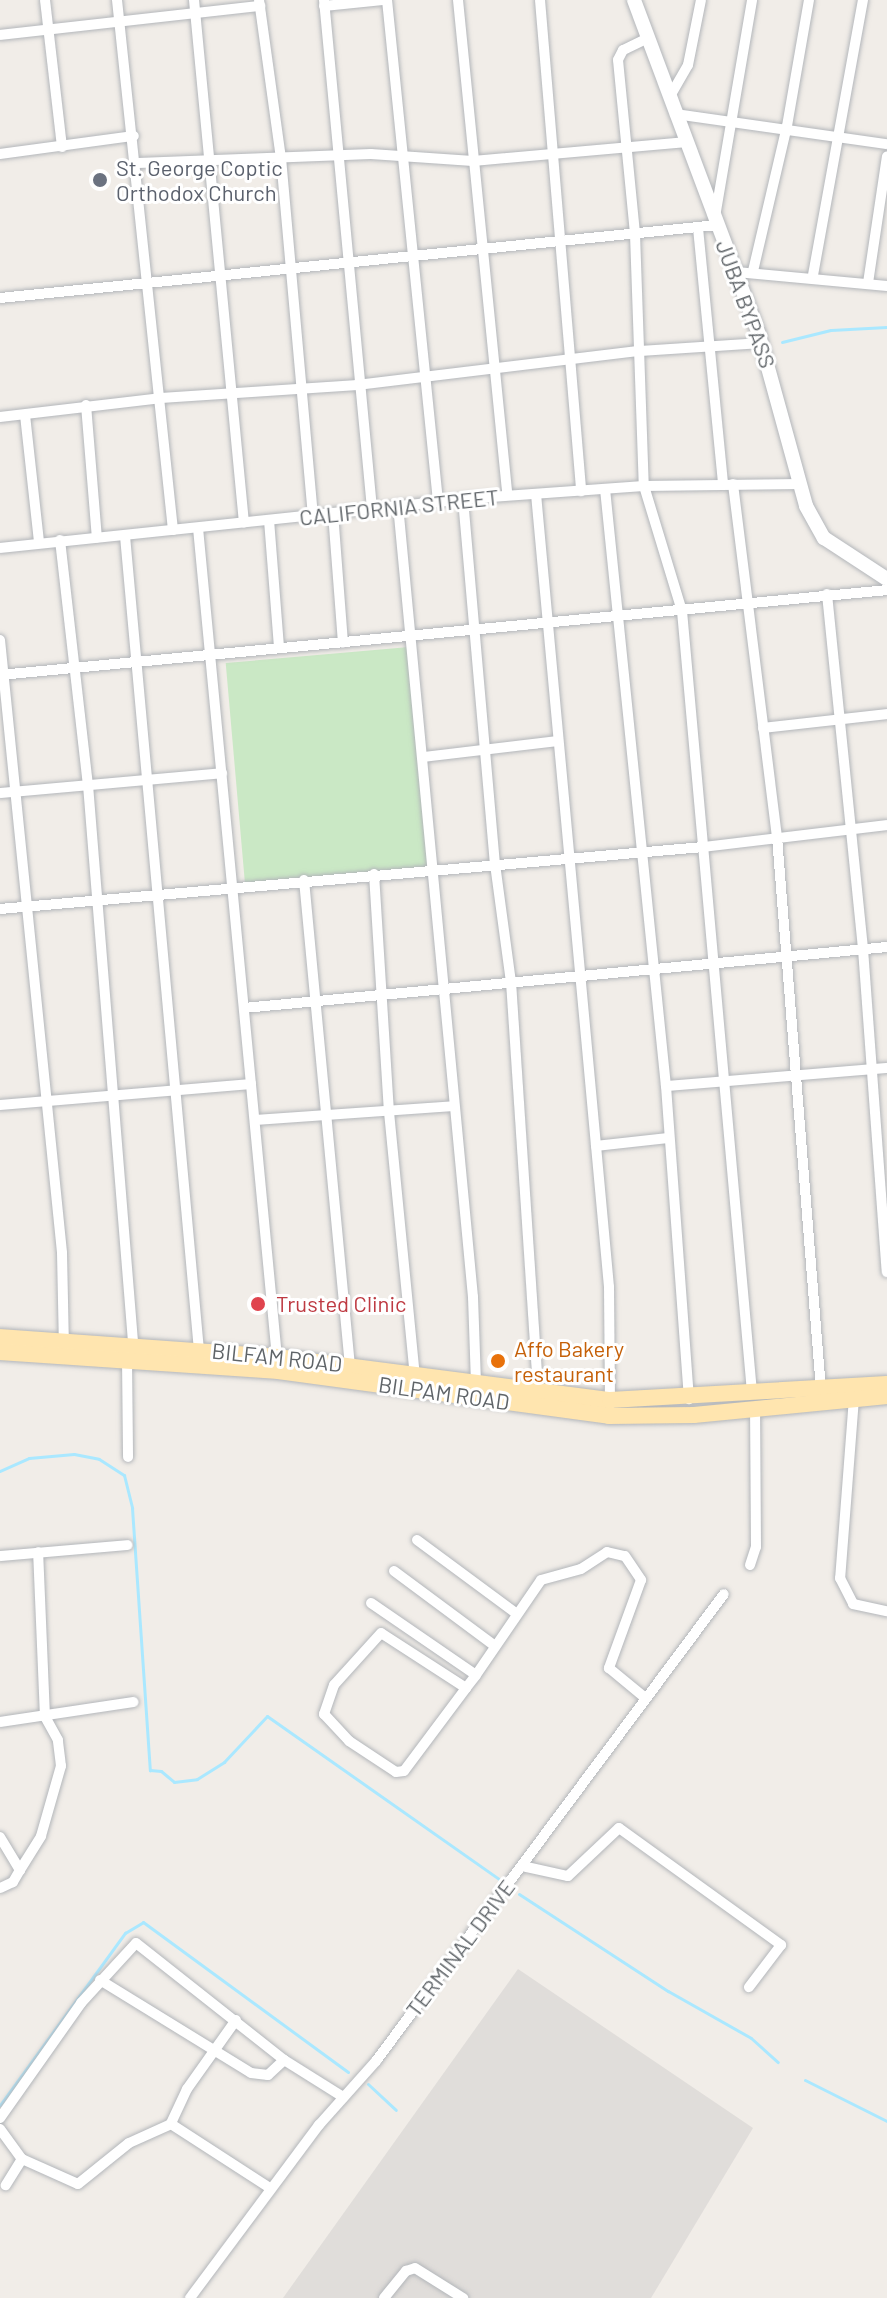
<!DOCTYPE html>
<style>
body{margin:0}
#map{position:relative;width:887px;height:2298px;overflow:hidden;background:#f1ede8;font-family:Barlow,sans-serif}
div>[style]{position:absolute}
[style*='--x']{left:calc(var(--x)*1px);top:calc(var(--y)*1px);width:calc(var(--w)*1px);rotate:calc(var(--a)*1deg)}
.industrial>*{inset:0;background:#e0ddda}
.green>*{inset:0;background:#cae8c5;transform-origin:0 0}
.stream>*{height:3px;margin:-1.5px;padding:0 1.5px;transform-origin:1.5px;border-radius:1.5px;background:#aae8ff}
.roads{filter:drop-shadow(0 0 2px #b3b6ba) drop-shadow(0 0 2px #b3b6ba)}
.street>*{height:10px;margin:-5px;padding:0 5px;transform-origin:5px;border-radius:5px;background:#fff}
.secondary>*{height:14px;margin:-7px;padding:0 7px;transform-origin:7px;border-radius:7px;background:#fff}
.primary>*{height:16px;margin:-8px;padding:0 8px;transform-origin:8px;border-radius:8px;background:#ffe5af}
.dots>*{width:22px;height:22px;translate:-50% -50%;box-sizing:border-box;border:4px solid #fff;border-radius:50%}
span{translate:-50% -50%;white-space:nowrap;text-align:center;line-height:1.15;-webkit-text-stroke:6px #fff;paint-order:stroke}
.worship-label{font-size:22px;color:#5b616d}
.left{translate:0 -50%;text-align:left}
.street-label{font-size:22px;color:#5f6468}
.health-label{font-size:22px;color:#be3a42}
.food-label{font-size:22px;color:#c56008}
</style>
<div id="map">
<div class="industrial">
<i style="clip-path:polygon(518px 1969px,753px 2128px,651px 2298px,283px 2298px)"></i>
</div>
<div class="green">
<i style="left:409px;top:647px;width:223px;height:184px;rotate:85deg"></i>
</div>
<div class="stream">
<i style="--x:782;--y:342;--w:50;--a:-13.8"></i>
<i style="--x:831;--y:330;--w:56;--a:-3.1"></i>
<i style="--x:0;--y:1471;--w:32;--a:-24"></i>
<i style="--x:29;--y:1458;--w:45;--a:-5.1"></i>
<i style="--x:74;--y:1454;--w:25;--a:11"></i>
<i style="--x:99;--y:1459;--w:30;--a:33"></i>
<i style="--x:124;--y:1475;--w:34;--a:76"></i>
<i style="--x:132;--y:1508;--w:263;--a:86.1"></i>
<i style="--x:150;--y:1770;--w:11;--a:5"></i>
<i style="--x:161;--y:1771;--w:17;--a:40"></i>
<i style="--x:174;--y:1782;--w:23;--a:-7"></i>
<i style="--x:197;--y:1779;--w:32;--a:-32"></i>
<i style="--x:224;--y:1762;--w:63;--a:-46.9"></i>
<i style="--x:267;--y:1716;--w:285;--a:35.1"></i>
<i style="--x:519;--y:1894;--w:178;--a:33.1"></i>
<i style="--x:668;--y:1991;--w:95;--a:29.5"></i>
<i style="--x:751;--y:2038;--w:36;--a:42"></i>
<i style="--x:805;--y:2080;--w:92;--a:26.6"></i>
<i style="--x:368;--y:2084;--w:38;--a:43"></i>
<i style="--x:0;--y:2105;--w:213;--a:-54"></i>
<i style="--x:125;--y:1933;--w:21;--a:-31"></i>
<i style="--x:143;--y:1922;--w:254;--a:36.2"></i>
</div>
<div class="roads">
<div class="street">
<i style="--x:45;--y:0;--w:148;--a:83.4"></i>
<i style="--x:117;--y:0;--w:533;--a:83.97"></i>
<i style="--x:194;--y:0;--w:525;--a:84.54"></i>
<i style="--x:259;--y:0;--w:160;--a:82.1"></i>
<i style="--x:281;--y:158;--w:360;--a:84.9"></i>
<i style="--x:324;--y:0;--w:511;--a:84.61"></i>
<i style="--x:387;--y:0;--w:504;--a:84.19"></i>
<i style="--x:458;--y:0;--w:497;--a:84.3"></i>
<i style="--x:540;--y:0;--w:493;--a:85.2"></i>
<i style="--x:324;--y:6;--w:59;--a:-5.8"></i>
<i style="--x:0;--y:35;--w:262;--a:-6.4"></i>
<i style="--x:648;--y:38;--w:28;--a:154"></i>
<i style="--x:623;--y:50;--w:11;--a:117"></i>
<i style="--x:618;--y:60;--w:175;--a:84.4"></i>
<i style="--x:635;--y:234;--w:252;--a:88"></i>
<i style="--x:644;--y:486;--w:131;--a:73.1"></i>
<i style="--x:682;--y:611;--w:785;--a:84.88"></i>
<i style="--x:669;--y:98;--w:38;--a:-60"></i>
<i style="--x:688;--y:65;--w:66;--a:-78.7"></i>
<i style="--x:675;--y:114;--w:214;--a:8.1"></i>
<i style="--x:0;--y:154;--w:135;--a:-7.7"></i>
<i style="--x:138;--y:163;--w:233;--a:-2.2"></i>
<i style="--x:371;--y:154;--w:102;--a:3.9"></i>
<i style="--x:473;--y:161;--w:212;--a:-5.1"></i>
<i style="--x:715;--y:217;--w:220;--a:-80.3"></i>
<i style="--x:698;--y:228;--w:257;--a:84.4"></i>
<i style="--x:753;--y:271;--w:149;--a:-76.8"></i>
<i style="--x:787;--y:126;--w:128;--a:-80.1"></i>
<i style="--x:736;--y:272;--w:152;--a:5.3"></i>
<i style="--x:813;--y:275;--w:280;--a:-79.7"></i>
<i style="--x:868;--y:283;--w:128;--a:-81.5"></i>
<i style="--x:0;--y:298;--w:721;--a:-5.81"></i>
<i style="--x:86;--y:405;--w:133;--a:85.3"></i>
<i style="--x:25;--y:415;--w:128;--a:83.7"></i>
<i style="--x:0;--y:417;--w:163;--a:-6.7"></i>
<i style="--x:162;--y:398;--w:195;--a:-3.8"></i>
<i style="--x:357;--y:385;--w:285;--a:-6.9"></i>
<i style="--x:640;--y:351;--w:122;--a:-3.8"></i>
<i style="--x:733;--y:484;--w:356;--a:82.9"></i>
<i style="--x:777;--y:837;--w:555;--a:85.45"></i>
<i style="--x:605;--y:489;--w:600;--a:84.17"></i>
<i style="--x:666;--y:1086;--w:314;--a:85.8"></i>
<i style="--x:536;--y:494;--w:796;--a:84.74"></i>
<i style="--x:609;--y:1287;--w:117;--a:89.5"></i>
<i style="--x:463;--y:499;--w:366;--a:85"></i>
<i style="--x:495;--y:864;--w:119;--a:82.3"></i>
<i style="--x:511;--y:982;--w:411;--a:86.2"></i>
<i style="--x:398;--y:505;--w:796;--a:84.59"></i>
<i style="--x:473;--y:1297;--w:85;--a:88"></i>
<i style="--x:333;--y:513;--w:130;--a:85.6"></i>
<i style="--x:269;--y:520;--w:128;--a:85.5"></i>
<i style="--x:198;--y:528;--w:833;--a:84.56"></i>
<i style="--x:125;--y:536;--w:817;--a:84.81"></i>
<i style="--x:60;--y:540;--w:247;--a:83.5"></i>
<i style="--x:88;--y:785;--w:559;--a:85.38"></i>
<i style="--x:0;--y:548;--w:466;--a:-6"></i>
<i style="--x:463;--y:499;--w:181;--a:-4.1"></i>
<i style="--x:644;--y:486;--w:156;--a:-0.7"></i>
<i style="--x:827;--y:594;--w:357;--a:84.2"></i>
<i style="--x:863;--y:949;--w:324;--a:85.8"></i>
<i style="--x:0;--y:640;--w:616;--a:84.22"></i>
<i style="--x:62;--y:1253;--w:94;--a:88.8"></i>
<i style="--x:0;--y:675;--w:891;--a:-5.47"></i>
<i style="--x:763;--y:728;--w:125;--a:-6.4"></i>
<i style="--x:423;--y:757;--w:135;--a:-6.8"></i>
<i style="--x:0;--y:793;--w:223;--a:-5.1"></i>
<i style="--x:374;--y:874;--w:238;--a:86.4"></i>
<i style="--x:389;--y:1112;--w:264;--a:84.4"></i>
<i style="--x:304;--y:880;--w:487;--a:84.6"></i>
<i style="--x:0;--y:909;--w:706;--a:-5.04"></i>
<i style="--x:703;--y:847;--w:185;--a:-6.8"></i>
<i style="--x:244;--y:1008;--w:646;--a:-5.42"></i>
<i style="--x:666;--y:1086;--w:222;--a:-4.7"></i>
<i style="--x:0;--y:1105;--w:252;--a:-4.8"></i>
<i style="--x:255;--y:1120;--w:199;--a:-4"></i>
<i style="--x:596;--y:1146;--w:72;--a:-6.3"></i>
<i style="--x:127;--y:1358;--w:99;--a:89.4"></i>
<i style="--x:854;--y:1398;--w:181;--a:94.4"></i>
<i style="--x:840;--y:1578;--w:29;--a:63"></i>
<i style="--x:853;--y:1604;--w:35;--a:12"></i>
<i style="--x:417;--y:1540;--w:124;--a:36.5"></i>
<i style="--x:0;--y:1556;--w:128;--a:-4.9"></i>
<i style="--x:750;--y:1565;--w:19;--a:-72"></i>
<i style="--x:756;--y:1547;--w:137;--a:-90.4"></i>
<i style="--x:394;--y:1571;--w:126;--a:36.6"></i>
<i style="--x:371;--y:1603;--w:127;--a:34.4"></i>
<i style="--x:466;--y:1688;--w:101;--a:-147.1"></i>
<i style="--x:381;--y:1633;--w:70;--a:132.1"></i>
<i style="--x:334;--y:1685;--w:31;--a:109"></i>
<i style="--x:324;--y:1714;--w:37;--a:47"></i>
<i style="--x:349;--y:1741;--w:56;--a:33.4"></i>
<i style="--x:396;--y:1772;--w:8;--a:-7"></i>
<i style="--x:404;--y:1771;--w:104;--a:-53.2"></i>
<i style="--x:466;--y:1688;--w:16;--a:-52"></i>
<i style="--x:476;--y:1675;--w:115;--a:-55.6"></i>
<i style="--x:541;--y:1580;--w:41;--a:-15.4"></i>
<i style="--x:581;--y:1569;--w:31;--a:-33"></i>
<i style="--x:607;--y:1552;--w:18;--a:13"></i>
<i style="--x:625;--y:1556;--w:29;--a:56"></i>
<i style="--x:641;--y:1580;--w:94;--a:110"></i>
<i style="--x:609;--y:1668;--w:45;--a:39.6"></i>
<i style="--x:0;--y:1722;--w:135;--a:-8.5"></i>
<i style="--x:0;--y:1837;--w:39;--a:59"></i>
<i style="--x:20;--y:1870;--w:14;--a:120"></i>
<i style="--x:13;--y:1882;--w:14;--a:155"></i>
<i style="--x:522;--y:1866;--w:47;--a:12.3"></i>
<i style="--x:568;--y:1876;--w:70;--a:-43.3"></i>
<i style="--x:619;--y:1828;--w:200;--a:35.8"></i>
<i style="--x:781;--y:1945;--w:53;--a:127.3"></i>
<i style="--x:20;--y:1870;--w:40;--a:-58"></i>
<i style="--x:41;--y:1836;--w:73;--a:-74.1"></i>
<i style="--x:61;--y:1766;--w:26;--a:-97"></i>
<i style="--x:58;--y:1740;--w:26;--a:-119"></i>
<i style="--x:45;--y:1717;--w:165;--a:-92.4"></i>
<i style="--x:100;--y:1980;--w:177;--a:31.6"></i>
<i style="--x:251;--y:2073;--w:17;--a:7"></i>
<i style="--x:268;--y:2075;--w:22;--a:-43"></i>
<i style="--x:236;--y:2020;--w:85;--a:125.4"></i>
<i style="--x:187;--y:2089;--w:38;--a:115"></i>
<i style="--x:171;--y:2124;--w:118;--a:32.9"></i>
<i style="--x:0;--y:2118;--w:141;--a:-54.8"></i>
<i style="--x:81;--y:2003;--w:81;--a:-47.5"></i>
<i style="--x:136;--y:1943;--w:189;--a:38.3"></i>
<i style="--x:284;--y:2060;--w:70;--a:32.1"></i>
<i style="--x:0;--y:2129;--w:37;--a:54"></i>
<i style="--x:22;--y:2159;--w:31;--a:122"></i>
<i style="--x:22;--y:2159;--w:61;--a:24.1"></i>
<i style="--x:78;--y:2184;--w:65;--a:-38.8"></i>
<i style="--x:129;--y:2143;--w:46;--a:-24.3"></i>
<i style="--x:190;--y:2298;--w:216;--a:-53.3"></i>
<i style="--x:319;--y:2125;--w:86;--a:-48.3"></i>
<i style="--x:376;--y:2061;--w:582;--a:-53.31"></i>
<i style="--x:384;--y:2298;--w:35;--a:-51"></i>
<i style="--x:406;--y:2271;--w:9;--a:-18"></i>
<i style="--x:415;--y:2268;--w:57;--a:32"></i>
</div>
<div class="secondary">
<i style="--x:634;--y:0;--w:358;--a:69.5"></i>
<i style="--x:759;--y:335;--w:177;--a:74.6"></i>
<i style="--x:806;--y:506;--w:37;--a:61"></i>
<i style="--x:824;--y:538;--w:75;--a:33.1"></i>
</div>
<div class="primary">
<i style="--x:0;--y:1337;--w:278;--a:4.1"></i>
<i style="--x:277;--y:1357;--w:336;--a:7.4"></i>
<i style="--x:610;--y:1400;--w:277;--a:-3.3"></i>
<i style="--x:0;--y:1352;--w:279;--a:3.9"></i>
<i style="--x:278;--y:1371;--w:334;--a:7.7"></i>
<i style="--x:609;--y:1416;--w:85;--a:-0.7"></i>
<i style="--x:694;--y:1415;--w:194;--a:-5.6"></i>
</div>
</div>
<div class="dots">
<i style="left:100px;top:180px;background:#6b7280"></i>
<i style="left:258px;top:1304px;background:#e0444e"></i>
<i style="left:498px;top:1361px;background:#e8710a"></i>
</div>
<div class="worship-label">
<span class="left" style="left:116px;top:180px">St. George Coptic<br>Orthodox Church</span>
</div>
<div class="street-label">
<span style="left:746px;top:304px;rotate:70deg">JUBA BYPASS</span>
<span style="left:399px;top:507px;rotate:-6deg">CALIFORNIA STREET</span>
<span style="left:277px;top:1357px;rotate:6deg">BILFAM ROAD</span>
<span style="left:444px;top:1393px;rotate:8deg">BILPAM ROAD</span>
<span style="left:460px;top:1948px;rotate:-53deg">TERMINAL DRIVE</span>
</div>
<div class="health-label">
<span class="left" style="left:276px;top:1304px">Trusted Clinic</span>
</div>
<div class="food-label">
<span class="left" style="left:514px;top:1361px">Affo Bakery<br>restaurant</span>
</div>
</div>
